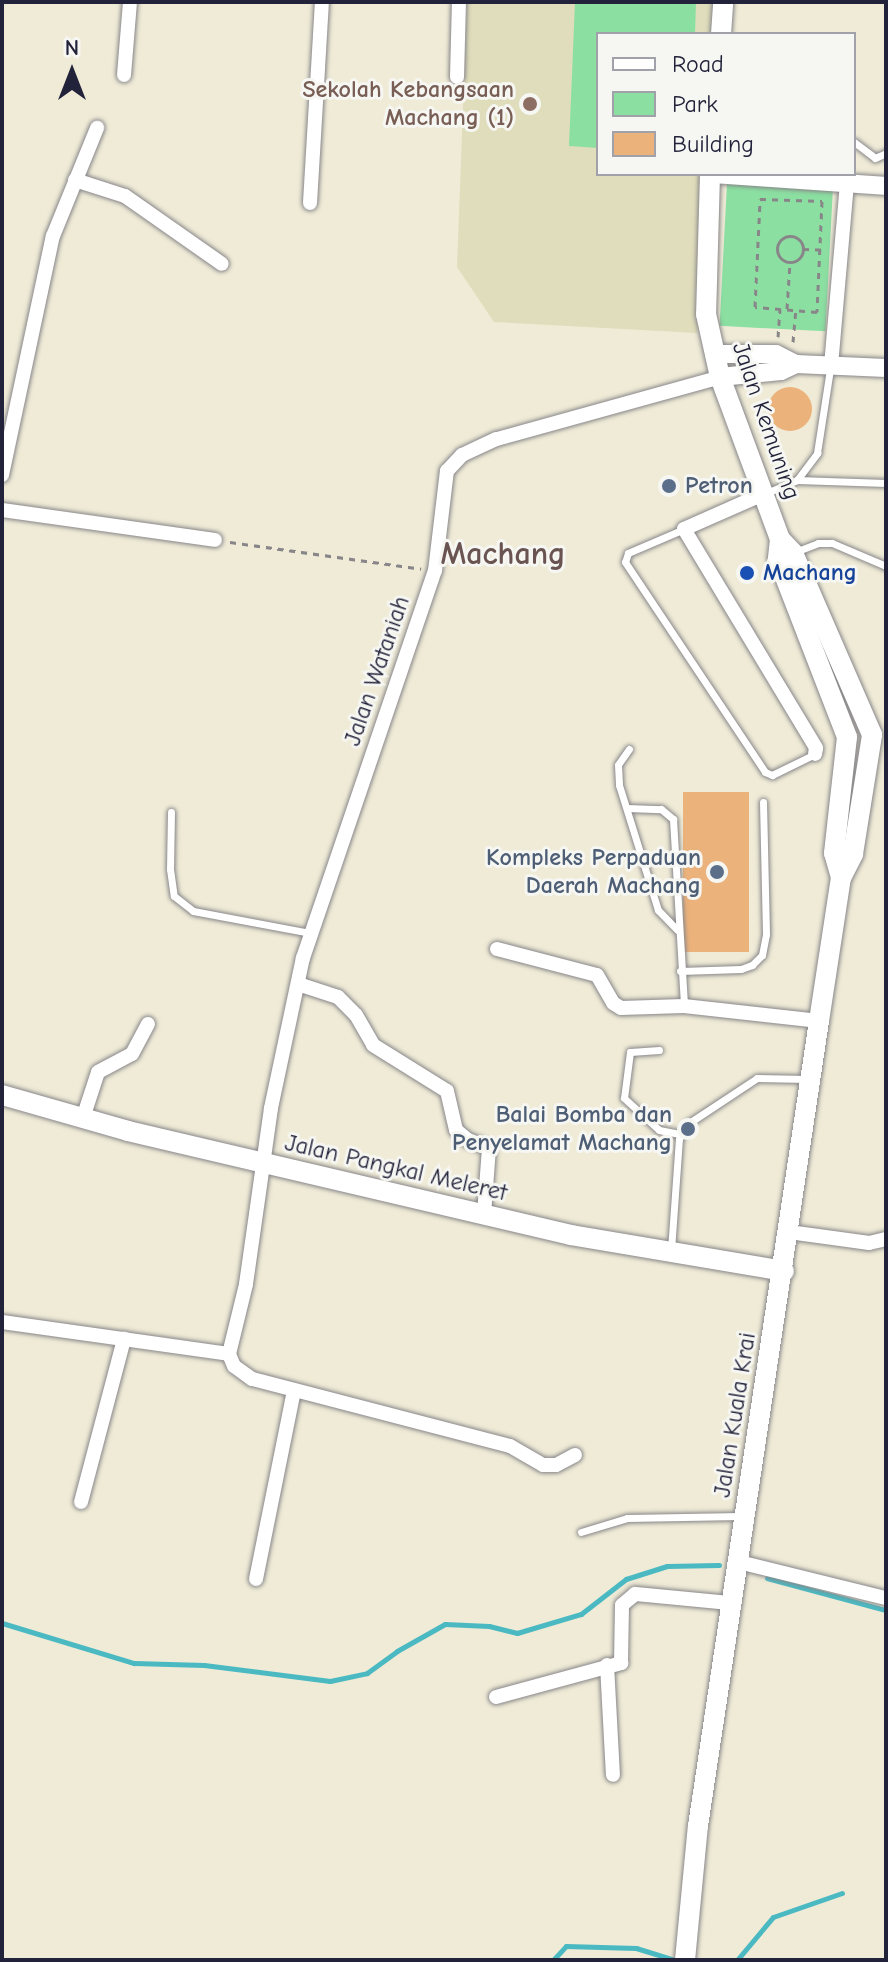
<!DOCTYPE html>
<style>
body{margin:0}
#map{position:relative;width:888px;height:1962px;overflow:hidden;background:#efebd7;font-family:"Comic Neue",sans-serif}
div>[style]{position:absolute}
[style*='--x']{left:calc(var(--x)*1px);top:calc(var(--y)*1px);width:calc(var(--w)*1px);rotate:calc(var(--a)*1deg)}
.built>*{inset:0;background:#dfddbb}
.green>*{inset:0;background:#8bdfa1;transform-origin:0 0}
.stream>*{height:5px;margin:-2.5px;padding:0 2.5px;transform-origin:2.5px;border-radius:2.5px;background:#4bb9c2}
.building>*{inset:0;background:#ecb27b;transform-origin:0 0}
.round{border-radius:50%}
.path>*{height:3px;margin-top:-1.5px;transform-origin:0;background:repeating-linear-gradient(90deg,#888689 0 6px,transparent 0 12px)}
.path>.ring{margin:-1.5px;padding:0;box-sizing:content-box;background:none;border:3px solid #888689;border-radius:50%}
.roads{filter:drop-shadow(0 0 2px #888689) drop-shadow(0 0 2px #888689)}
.service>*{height:7px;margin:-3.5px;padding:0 3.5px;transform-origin:3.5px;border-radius:3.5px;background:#fff}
.minor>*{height:14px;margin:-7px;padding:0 7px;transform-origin:7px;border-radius:7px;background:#fff}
.tertiary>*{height:18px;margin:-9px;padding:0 9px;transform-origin:9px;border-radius:9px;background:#fff}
.secondary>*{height:20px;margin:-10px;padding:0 10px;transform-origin:10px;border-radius:10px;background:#fff}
.dots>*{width:22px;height:22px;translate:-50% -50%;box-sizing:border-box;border:4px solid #f6f6f2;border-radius:50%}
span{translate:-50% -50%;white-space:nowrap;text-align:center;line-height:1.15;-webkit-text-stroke:6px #f6f6f2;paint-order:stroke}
.education-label{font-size:24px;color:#785e54;font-weight:700}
.right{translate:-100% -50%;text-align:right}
.street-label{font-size:24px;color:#22223b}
.service-label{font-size:24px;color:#4e5e75;font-weight:700}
.left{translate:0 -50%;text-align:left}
.transit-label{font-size:24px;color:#164399;font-weight:700}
.district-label{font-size:32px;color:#695451;font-weight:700}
.frame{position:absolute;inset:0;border:4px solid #22223b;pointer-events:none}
.legend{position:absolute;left:596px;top:32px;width:260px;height:144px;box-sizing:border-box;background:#f6f6f2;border:2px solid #a1a1a9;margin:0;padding:10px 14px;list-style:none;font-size:24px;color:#22223b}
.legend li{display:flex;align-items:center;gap:16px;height:40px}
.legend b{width:40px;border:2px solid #a1a1a9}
.north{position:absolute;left:32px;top:32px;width:80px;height:80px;-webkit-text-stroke:6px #f6f6f2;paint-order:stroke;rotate:0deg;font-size:22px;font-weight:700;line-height:32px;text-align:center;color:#22223b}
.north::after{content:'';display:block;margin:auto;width:28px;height:36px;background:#22223b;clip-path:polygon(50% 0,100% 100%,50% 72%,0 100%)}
</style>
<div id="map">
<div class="built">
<i style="clip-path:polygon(467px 2px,716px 2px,714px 34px,598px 34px,598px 174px,706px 174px,697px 333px,494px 322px,457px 267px)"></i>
</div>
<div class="green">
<i style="clip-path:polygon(575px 2px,696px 2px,695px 34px,598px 34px,598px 148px,569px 146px)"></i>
<i style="left:727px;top:184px;width:106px;height:142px;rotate:3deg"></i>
</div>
<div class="stream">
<i style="--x:767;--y:1578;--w:123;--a:15.1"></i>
<i style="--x:2;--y:1623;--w:138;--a:16.9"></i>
<i style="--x:134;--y:1663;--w:70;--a:1.6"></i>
<i style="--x:204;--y:1665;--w:127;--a:7.2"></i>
<i style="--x:330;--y:1681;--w:38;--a:-12"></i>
<i style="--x:367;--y:1673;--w:37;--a:-36"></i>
<i style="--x:397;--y:1651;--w:55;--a:-29.4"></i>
<i style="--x:445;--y:1624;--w:44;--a:2.6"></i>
<i style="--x:489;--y:1626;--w:29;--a:14"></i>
<i style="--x:517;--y:1633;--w:67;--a:-16.5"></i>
<i style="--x:581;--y:1614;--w:57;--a:-37.9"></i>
<i style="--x:626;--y:1579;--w:43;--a:-17.6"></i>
<i style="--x:667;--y:1566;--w:52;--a:-1.1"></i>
<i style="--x:553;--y:1960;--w:19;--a:-47"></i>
<i style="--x:566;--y:1946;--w:70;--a:1.6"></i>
<i style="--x:636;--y:1948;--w:41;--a:17.1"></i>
<i style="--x:737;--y:1960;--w:56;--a:-50.1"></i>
<i style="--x:773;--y:1917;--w:73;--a:-19.2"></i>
</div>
<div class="building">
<i class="round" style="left:768px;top:387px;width:44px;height:44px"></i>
<i style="left:749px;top:792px;width:160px;height:66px;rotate:90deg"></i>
</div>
<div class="path">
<i style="--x:760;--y:199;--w:62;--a:1.8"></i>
<i style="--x:822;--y:201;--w:111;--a:92.6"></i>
<i style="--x:817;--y:312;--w:62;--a:-175.4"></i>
<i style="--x:755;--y:307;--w:108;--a:-87.3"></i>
<i class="ring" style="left:777px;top:236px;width:23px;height:23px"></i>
<i style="--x:803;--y:249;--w:24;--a:2"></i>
<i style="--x:787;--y:309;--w:47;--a:-86.3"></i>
<i style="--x:778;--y:337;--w:28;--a:-86"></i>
<i style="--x:793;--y:342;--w:32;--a:-85"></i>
<i style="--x:230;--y:542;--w:193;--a:8"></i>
</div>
<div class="roads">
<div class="service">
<i style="--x:854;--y:142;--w:26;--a:37"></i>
<i style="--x:875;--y:158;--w:12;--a:-24"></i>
<i style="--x:797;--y:480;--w:89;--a:1.9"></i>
<i style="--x:764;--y:494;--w:36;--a:-23"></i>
<i style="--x:797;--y:480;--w:34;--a:-53"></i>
<i style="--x:817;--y:453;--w:85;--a:-81.2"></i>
<i style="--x:684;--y:529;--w:61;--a:156.8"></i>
<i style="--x:628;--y:553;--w:9;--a:108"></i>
<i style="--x:625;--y:562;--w:252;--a:56.3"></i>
<i style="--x:765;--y:772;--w:8;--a:23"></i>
<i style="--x:772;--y:775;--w:48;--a:-26"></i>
<i style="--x:795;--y:552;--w:25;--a:-21"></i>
<i style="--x:818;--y:543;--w:14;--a:0"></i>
<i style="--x:832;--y:543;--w:59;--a:23.1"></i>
<i style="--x:629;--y:749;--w:19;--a:125"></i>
<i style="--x:618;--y:765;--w:20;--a:87"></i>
<i style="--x:619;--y:785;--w:131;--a:72.7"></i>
<i style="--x:658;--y:910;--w:28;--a:46"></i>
<i style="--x:627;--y:808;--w:34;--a:2"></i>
<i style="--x:661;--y:809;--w:16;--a:40"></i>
<i style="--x:673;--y:819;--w:187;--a:86.6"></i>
<i style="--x:171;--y:812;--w:57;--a:91"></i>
<i style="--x:170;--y:869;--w:27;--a:82"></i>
<i style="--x:174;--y:896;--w:24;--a:38"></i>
<i style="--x:193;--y:911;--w:120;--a:10.6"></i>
<i style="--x:680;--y:971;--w:61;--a:-1.9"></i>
<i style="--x:741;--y:969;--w:12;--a:-20"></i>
<i style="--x:752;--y:965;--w:14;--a:-45"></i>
<i style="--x:762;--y:955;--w:21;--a:-79"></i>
<i style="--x:766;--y:934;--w:132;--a:-91.3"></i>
<i style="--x:659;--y:1050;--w:29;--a:176"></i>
<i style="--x:630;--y:1052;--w:46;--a:97.4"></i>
<i style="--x:624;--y:1098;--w:47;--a:42.4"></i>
<i style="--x:659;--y:1130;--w:21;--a:11"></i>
<i style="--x:671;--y:1250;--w:111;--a:-85.9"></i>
<i style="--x:679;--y:1139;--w:16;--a:-63"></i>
<i style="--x:686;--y:1125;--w:85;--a:-33.5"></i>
<i style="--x:757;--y:1078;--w:50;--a:1.1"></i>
<i style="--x:581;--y:1532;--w:48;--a:-16.9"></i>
<i style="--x:627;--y:1518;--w:114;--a:-1"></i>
</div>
<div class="minor">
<i style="--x:124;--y:75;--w:73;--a:-85.3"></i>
<i style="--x:457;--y:77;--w:75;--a:-88.5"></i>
<i style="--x:75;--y:180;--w:52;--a:17.7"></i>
<i style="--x:125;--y:196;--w:118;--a:35"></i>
<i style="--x:310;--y:203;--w:201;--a:-86.6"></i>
<i style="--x:831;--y:366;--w:183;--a:-85"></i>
<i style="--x:2;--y:475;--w:244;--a:-78"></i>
<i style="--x:53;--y:236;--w:117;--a:-67.8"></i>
<i style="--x:761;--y:495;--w:84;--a:156.2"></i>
<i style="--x:684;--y:529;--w:256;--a:58.9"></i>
<i style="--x:816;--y:748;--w:6;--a:99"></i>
<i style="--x:2;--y:510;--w:215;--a:8"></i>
<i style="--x:497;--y:949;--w:103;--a:14.6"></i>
<i style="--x:597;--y:975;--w:32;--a:60"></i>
<i style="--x:613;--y:1003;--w:9;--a:32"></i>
<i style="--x:621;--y:1008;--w:63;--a:-1.8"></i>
<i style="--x:684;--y:1006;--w:136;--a:6.3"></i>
<i style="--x:298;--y:984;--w:42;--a:18"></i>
<i style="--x:338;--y:997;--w:25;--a:45"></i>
<i style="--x:356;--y:1015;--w:34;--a:60"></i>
<i style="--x:373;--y:1045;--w:87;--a:31.9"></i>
<i style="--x:447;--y:1091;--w:40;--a:77"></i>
<i style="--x:456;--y:1130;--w:16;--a:40"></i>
<i style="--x:468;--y:1140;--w:22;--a:21"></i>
<i style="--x:489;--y:1148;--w:67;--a:94.3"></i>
<i style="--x:83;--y:1118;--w:48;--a:-71.9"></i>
<i style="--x:98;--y:1072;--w:38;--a:-28"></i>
<i style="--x:132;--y:1054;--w:34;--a:-62"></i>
<i style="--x:789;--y:1232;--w:81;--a:7.8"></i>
<i style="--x:869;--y:1243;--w:17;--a:-13"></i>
<i style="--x:2;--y:1322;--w:229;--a:8"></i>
<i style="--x:575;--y:1455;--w:21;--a:152"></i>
<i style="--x:556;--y:1465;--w:13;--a:180"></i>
<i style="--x:543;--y:1465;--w:38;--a:-150"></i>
<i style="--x:510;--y:1446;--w:267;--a:-165.4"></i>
<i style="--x:252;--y:1379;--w:22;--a:-144"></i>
<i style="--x:234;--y:1366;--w:13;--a:-113"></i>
<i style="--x:229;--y:1354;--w:72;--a:-76.3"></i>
<i style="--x:246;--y:1284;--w:178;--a:-81.9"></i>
<i style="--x:271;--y:1108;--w:153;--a:-78"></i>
<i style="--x:303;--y:958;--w:409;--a:-71.2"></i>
<i style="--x:435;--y:571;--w:101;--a:-83.2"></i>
<i style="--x:447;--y:471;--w:22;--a:-47"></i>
<i style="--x:462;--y:455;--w:38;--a:-25"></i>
<i style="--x:497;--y:439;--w:231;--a:-15.5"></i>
<i style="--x:81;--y:1502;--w:169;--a:-75.2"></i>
<i style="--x:739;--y:1562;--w:151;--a:13.8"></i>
<i style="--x:256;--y:1579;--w:192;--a:-78.6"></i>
<i style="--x:607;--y:1665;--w:110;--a:86.9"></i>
<i style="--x:496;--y:1697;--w:130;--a:-15.2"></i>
<i style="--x:621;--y:1663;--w:58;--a:-89"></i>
<i style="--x:622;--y:1605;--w:17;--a:-40"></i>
<i style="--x:635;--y:1594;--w:96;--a:5.4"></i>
</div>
<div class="tertiary">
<i style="--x:711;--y:174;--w:175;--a:3.9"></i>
<i style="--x:714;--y:354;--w:62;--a:0"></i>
<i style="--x:776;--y:354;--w:22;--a:27"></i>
<i style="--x:796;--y:364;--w:90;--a:2.5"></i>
<i style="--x:720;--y:377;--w:61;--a:-5.6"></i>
<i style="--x:781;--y:371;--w:17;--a:-25"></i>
</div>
<div class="secondary">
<i style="--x:721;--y:34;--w:32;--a:-86"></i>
<i style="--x:710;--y:174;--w:140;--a:91.6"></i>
<i style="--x:706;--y:314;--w:65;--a:77.5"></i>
<i style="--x:720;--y:377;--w:173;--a:69.7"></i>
<i style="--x:780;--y:539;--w:19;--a:47"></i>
<i style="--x:793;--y:553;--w:198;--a:66.5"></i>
<i style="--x:780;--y:539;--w:20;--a:96"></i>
<i style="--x:778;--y:559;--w:191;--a:68.8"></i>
<i style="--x:847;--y:737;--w:117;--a:96.4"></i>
<i style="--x:834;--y:853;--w:26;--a:74"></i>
<i style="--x:2;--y:1095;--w:131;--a:15.9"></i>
<i style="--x:128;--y:1131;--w:455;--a:13.2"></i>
<i style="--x:571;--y:1235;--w:216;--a:9.6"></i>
<i style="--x:685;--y:1960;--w:135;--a:-84.5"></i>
<i style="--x:698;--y:1826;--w:814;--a:-81.45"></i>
<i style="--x:819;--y:1021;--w:145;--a:-81.3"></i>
<i style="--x:841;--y:878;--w:27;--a:-63"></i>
<i style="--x:853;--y:854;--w:121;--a:-80.9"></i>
</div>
</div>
<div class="dots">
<i style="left:530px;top:104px;background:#8d6e63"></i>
<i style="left:669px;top:486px;background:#5c6f8a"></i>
<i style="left:747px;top:573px;background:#1a4fb4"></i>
<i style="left:717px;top:872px;background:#5c6f8a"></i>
<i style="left:688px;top:1129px;background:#5c6f8a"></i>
</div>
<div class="education-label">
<span class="right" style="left:514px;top:104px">Sekolah Kebangsaan<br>Machang (1)</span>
</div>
<div class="street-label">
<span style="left:766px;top:421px;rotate:71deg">Jalan Kemuning</span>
<span style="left:377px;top:671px;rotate:-71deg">Jalan Wataniah</span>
<span style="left:396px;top:1168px;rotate:13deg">Jalan Pangkal Meleret</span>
<span style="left:735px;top:1415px;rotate:-81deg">Jalan Kuala Krai</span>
</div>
<div class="service-label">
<span class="left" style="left:685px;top:486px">Petron</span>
<span class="right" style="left:701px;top:872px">Kompleks Perpaduan<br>Daerah Machang</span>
<span class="right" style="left:672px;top:1129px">Balai Bomba dan<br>Penyelamat Machang</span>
</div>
<div class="transit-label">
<span class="left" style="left:763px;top:573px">Machang</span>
</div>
<div class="district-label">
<span style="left:503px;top:554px">Machang</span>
</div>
<div class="frame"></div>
<ul class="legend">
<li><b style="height:10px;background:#fff"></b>Road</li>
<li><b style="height:22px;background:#8bdfa1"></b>Park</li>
<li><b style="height:22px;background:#ecb27b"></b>Building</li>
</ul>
<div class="north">N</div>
</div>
